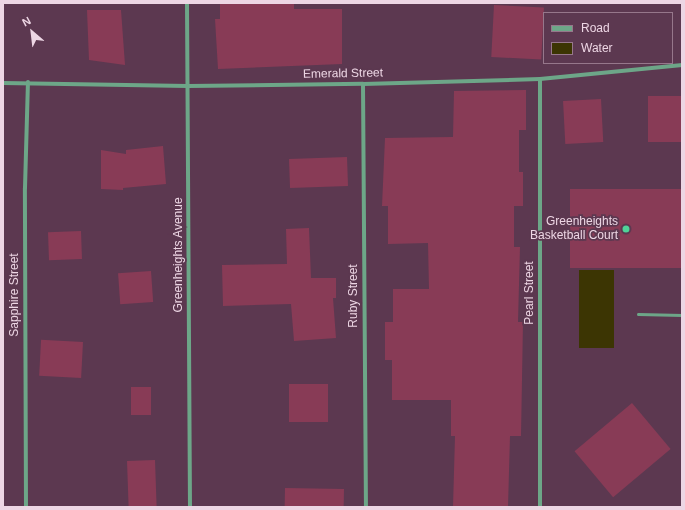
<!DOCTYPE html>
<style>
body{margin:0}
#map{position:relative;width:685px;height:510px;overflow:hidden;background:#5c3850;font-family:Arial,sans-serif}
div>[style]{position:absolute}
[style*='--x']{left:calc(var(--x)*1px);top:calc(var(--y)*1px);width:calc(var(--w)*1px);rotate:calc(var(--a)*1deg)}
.water>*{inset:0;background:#3c3503;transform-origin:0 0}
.building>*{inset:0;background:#883b56;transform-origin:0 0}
.service>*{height:3px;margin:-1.5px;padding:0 1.5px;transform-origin:1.5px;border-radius:1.5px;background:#6da688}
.minor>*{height:4px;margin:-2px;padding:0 2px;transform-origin:2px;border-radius:2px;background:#6da688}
.dots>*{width:11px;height:11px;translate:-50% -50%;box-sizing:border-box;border:2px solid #5c3850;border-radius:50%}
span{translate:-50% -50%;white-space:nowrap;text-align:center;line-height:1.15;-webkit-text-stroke:3.5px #5c3850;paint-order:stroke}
.street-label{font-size:12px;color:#edd6e4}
.poi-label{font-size:12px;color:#edd6e4}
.right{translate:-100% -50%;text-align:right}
.frame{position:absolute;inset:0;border:4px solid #edd6e4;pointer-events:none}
.legend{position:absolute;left:543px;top:12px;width:130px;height:52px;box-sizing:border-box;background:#5c3850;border:1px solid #96778b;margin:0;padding:5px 7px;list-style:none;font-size:12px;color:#edd6e4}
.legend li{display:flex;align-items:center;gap:8px;height:20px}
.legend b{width:20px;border:1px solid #96778b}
.north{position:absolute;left:12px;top:12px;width:40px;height:40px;-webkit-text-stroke:3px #5c3850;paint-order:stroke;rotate:332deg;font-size:11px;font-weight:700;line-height:16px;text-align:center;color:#edd6e4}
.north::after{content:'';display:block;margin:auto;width:14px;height:18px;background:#edd6e4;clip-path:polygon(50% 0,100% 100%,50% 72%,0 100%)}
</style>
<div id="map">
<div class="water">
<i style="left:579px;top:270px;width:35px;height:78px"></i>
</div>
<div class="building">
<i style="clip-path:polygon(220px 3px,294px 3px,294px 9px,342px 9px,342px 64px,218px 69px,215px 19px,220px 19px)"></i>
<i style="left:494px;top:5px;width:50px;height:52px;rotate:3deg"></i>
<i style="clip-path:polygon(87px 10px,121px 10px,125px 65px,89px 60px)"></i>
<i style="clip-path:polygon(526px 90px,526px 130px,519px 130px,519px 172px,523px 172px,523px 206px,514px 206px,514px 247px,520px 247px,518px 322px,523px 322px,521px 436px,510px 436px,508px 507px,453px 507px,455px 436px,451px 436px,451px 400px,392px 400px,392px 360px,385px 360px,385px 322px,393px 322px,393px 289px,429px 289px,428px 243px,388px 244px,388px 206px,382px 206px,385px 138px,453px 137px,454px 91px)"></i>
<i style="left:682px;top:96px;width:46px;height:34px;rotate:90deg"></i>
<i style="left:601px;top:99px;width:43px;height:38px;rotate:87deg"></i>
<i style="clip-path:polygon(163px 146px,166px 184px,123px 188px,123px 190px,101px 189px,101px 150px,126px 154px,126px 150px)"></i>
<i style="left:347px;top:157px;width:29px;height:58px;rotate:88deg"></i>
<i style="left:682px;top:189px;width:79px;height:112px;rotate:90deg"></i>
<i style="clip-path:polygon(309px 228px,311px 278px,336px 278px,336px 298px,333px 298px,336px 338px,294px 341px,291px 304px,223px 306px,222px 265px,287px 264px,286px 229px)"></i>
<i style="left:81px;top:231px;width:28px;height:33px;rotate:88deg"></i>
<i style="left:151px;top:271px;width:31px;height:33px;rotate:86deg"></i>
<i style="left:83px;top:342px;width:36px;height:42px;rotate:93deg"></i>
<i style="left:289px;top:384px;width:39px;height:38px"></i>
<i style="left:151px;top:387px;width:28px;height:20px;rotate:90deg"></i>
<i style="left:632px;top:403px;width:60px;height:75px;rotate:50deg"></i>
<i style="left:155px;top:460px;width:47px;height:28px;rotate:88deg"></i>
<i style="left:285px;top:488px;width:59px;height:19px;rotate:1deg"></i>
</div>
<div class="service">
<i style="--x:638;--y:314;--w:44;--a:1.3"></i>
</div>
<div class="minor">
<i style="--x:187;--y:3;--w:504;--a:89.66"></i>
<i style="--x:540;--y:79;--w:428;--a:90"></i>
<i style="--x:3;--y:83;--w:185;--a:0.9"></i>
<i style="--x:188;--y:86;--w:175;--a:-0.7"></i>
<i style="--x:363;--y:84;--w:177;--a:-1.6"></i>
<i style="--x:540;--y:79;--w:143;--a:-5.6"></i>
<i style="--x:363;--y:84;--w:423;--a:89.6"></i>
<i style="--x:26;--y:507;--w:319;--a:-90.2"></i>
<i style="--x:25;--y:188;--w:106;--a:-88.4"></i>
</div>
<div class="dots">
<i style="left:626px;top:229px;background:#50d398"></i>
</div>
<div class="street-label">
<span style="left:343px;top:74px;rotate:-1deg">Emerald Street</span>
<span style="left:179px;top:255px;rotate:-90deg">Greenheights Avenue</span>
<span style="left:530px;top:293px;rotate:-90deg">Pearl Street</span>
<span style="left:15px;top:295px;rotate:-90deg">Sapphire Street</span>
<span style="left:354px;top:296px;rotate:-90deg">Ruby Street</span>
</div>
<div class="poi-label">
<span class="right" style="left:618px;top:229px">Greenheights<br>Basketball Court</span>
</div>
<div class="frame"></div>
<ul class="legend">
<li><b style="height:5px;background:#6da688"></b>Road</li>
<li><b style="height:11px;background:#3c3503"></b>Water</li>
</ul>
<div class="north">N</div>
</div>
